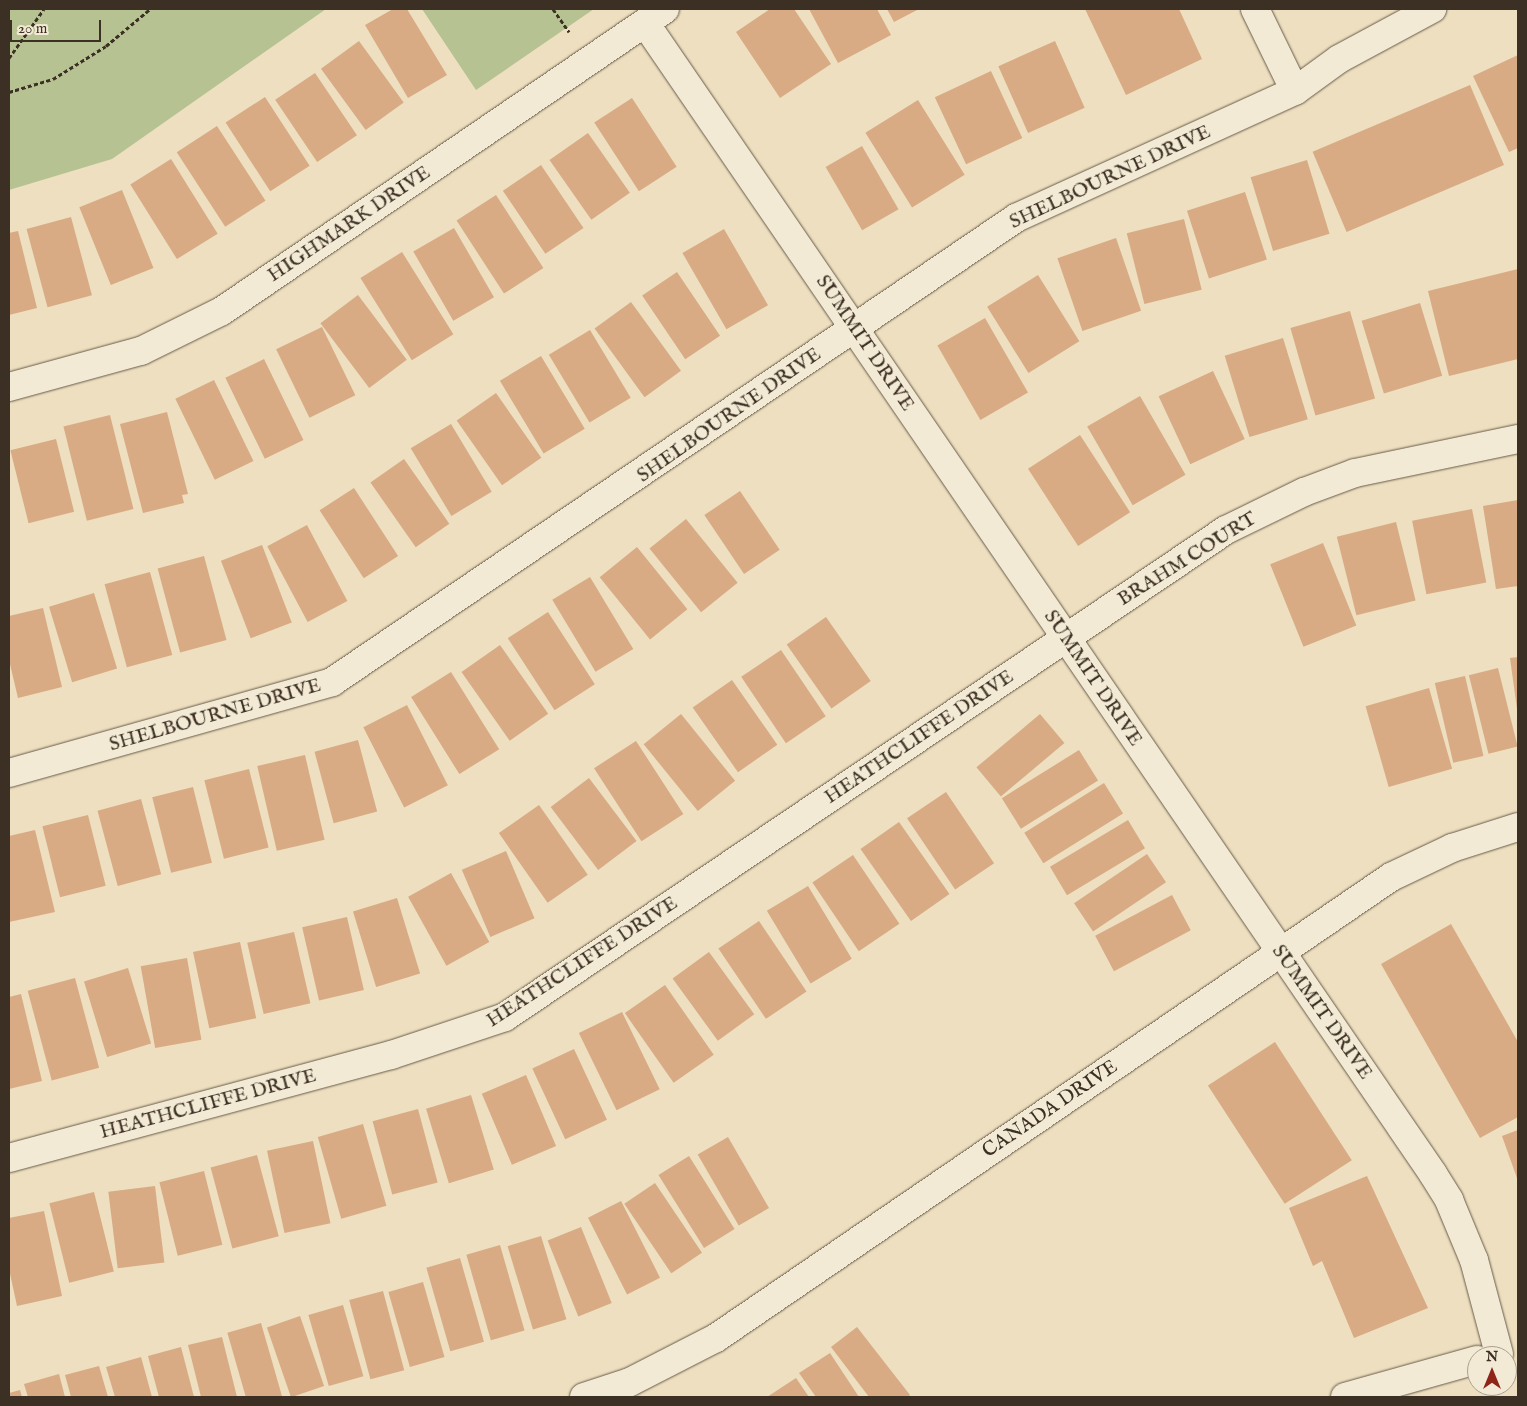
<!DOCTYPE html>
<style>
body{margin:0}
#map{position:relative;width:1527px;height:1406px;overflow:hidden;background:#eddfbf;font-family:"IM FELL English",serif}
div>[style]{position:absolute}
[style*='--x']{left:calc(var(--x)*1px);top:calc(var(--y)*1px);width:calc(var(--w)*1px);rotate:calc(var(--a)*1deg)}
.green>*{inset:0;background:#b7c292}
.building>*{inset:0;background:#d8ab84;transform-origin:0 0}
.path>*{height:3px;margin-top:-1.5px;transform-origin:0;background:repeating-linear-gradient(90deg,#3c2f23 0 4px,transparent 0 6.5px)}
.roads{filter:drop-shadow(0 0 1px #685b4a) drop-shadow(0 0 1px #685b4a)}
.street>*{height:28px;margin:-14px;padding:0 14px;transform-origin:14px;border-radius:14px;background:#f3ead5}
span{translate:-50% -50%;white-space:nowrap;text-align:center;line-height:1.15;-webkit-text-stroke:4.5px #f3ead5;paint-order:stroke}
.street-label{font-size:20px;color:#3c2f23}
.frame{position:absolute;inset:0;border:10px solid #3c2f23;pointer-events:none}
.north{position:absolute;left:1467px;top:1346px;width:50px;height:50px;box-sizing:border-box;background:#f3ead5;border:1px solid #aa9f8e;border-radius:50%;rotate:0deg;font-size:14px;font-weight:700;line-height:20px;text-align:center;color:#3c2f23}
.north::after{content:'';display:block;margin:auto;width:18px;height:22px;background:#8f2418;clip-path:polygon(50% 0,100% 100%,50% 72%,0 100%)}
.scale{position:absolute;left:10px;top:20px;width:91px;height:22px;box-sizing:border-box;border:2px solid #3c2f23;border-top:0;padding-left:6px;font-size:15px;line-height:18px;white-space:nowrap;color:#3c2f23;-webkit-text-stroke:4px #f3ead5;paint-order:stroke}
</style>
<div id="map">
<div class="green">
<i style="clip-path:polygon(9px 9px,326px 9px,112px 159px,9px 190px)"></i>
<i style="clip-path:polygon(422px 9px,594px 9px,476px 90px)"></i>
</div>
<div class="building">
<i style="clip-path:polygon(393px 9px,407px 9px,447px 75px,408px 98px,365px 25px)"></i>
<i style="clip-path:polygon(770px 9px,794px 9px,831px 64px,780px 98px,736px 32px)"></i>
<i style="clip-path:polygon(809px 9px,877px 9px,891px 35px,838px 63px)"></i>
<i style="clip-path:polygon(887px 9px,919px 9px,894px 22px)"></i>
<i style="clip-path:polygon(1085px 9px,1179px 9px,1202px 59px,1126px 95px)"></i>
<i style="left:359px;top:41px;width:76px;height:47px;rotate:54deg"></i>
<i style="left:1055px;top:41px;width:73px;height:62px;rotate:66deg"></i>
<i style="clip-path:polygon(1518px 55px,1518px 148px,1509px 152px,1473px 76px)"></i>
<i style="left:991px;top:71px;width:74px;height:62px;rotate:65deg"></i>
<i style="left:315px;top:73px;width:75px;height:48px;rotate:56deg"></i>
<i style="left:1470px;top:85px;width:87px;height:171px;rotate:67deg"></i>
<i style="left:265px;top:97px;width:82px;height:47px;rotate:57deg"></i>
<i style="left:632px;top:98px;width:82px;height:45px;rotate:57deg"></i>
<i style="left:918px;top:100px;width:88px;height:62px;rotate:58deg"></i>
<i style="left:217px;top:126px;width:89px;height:48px;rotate:57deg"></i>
<i style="left:588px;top:133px;width:73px;height:47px;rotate:55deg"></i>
<i style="left:862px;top:146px;width:73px;height:42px;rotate:60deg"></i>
<i style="left:171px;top:159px;width:88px;height:48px;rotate:58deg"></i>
<i style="left:1307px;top:160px;width:77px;height:59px;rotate:73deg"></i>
<i style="left:541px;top:165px;width:76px;height:46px;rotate:56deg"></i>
<i style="left:122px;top:190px;width:84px;height:46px;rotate:68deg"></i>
<i style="left:1245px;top:192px;width:71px;height:61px;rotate:72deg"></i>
<i style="left:496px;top:195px;width:87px;height:47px;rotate:57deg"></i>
<i style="left:71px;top:217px;width:81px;height:46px;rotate:75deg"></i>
<i style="left:1184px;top:219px;width:73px;height:59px;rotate:76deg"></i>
<i style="left:454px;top:228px;width:80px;height:47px;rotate:60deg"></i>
<i style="left:724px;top:229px;width:88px;height:48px;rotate:60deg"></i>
<i style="clip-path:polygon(18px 231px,37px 308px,9px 315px,9px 233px)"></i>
<i style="left:1116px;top:238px;width:77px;height:62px;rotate:71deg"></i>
<i style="left:402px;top:252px;width:97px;height:49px;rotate:58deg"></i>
<i style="clip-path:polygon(1518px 269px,1518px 359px,1449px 376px,1428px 291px)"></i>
<i style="left:677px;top:272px;width:77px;height:42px;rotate:56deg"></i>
<i style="left:1038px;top:275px;width:78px;height:60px;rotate:58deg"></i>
<i style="left:358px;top:295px;width:81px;height:47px;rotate:53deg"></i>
<i style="left:631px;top:302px;width:85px;height:45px;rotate:54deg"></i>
<i style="left:1420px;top:303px;width:76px;height:61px;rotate:73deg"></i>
<i style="left:1350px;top:311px;width:91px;height:62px;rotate:74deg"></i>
<i style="left:985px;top:318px;width:86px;height:55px;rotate:60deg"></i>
<i style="left:322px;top:327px;width:76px;height:51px;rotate:64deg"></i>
<i style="left:590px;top:330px;width:79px;height:48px;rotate:59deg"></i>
<i style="left:1283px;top:338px;width:85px;height:61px;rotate:73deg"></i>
<i style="left:541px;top:356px;width:85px;height:48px;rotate:59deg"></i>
<i style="left:264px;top:359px;width:90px;height:43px;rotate:64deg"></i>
<i style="left:1213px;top:371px;width:75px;height:60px;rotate:65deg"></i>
<i style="left:214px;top:380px;width:90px;height:43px;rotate:64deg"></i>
<i style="left:496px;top:393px;width:79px;height:48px;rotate:55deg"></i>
<i style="left:1140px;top:396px;width:91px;height:61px;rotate:60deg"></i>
<i style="clip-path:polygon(167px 412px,188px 494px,182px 495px,184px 503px,143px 513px,120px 424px)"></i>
<i style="left:110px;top:415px;width:97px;height:48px;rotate:76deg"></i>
<i style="left:451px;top:424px;width:79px;height:47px;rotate:59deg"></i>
<i style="left:1080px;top:435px;width:92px;height:62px;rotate:57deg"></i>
<i style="left:56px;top:439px;width:75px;height:47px;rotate:76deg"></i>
<i style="left:404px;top:459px;width:79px;height:41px;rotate:55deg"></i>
<i style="left:354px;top:488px;width:81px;height:41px;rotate:57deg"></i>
<i style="left:740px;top:491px;width:71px;height:43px;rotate:56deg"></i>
<i style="clip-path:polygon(1518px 500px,1518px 586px,1496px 589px,1483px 506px)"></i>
<i style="left:1472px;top:509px;width:75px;height:61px;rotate:79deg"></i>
<i style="left:686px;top:519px;width:82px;height:47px;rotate:51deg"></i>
<i style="left:1396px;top:522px;width:81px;height:61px;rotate:76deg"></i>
<i style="left:307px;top:525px;width:86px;height:45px;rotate:62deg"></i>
<i style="left:1323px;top:543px;width:89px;height:57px;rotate:68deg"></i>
<i style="left:262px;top:545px;width:83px;height:44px;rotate:69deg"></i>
<i style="left:637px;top:547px;width:80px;height:48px;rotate:51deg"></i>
<i style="left:204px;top:556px;width:87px;height:48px;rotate:75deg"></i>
<i style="left:150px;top:572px;width:86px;height:47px;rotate:75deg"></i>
<i style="left:590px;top:577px;width:84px;height:44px;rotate:59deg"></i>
<i style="left:94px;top:593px;width:79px;height:47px;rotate:73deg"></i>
<i style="clip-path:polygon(43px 608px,62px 687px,18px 698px,9px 660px,9px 616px)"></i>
<i style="left:548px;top:612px;width:86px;height:48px;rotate:57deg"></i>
<i style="left:826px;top:617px;width:78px;height:48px;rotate:55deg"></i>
<i style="left:500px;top:645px;width:84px;height:47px;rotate:55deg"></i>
<i style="left:781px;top:650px;width:80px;height:48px;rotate:56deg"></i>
<i style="clip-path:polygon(1518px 657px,1518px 709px,1517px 709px,1510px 658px)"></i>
<i style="left:1498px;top:668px;width:81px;height:30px;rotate:76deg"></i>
<i style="left:451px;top:672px;width:91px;height:47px;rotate:58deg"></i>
<i style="left:1465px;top:676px;width:82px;height:31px;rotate:77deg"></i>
<i style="left:732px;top:680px;width:79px;height:48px;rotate:55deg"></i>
<i style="left:1429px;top:688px;width:84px;height:66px;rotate:74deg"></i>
<i style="left:407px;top:705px;width:90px;height:49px;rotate:63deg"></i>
<i style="left:681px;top:714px;width:86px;height:48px;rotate:51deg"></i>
<i style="left:1040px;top:714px;width:38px;height:83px;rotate:50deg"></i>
<i style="left:358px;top:740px;width:74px;height:45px;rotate:75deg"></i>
<i style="left:636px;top:741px;width:87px;height:50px;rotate:57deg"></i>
<i style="left:1079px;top:750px;width:36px;height:91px;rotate:58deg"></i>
<i style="left:305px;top:755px;width:87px;height:49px;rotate:77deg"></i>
<i style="left:249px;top:769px;width:81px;height:46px;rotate:76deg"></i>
<i style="left:589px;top:778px;width:79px;height:48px;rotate:53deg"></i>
<i style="left:1104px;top:783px;width:36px;height:94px;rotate:58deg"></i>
<i style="left:193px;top:787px;width:78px;height:42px;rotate:76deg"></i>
<i style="left:946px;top:792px;width:86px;height:47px;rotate:56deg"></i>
<i style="left:141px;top:799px;width:78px;height:45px;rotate:75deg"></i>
<i style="left:539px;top:805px;width:85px;height:49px;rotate:55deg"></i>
<i style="left:88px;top:815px;width:73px;height:47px;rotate:76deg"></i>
<i style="left:1128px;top:820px;width:33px;height:91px;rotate:59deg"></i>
<i style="left:899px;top:822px;width:88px;height:47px;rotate:55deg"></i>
<i style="clip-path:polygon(35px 830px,55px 912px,9px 922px,9px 836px)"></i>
<i style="left:506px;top:851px;width:73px;height:48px;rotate:67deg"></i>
<i style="left:1147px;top:854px;width:34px;height:88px;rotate:56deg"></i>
<i style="left:853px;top:855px;width:83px;height:49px;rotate:56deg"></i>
<i style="left:451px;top:873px;width:79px;height:49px;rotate:61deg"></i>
<i style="left:808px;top:886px;width:85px;height:48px;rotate:59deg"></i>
<i style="left:1172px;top:895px;width:40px;height:87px;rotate:62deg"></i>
<i style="left:397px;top:898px;width:79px;height:46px;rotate:73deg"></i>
<i style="left:347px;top:917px;width:75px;height:46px;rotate:77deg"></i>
<i style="left:759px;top:921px;width:85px;height:49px;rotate:56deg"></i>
<i style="clip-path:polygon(1451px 924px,1518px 1042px,1518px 1117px,1480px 1138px,1381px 964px)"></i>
<i style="left:294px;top:932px;width:73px;height:48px;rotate:77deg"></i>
<i style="left:240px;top:942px;width:78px;height:48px;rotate:78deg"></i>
<i style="left:709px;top:952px;width:77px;height:45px;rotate:54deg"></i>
<i style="left:187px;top:958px;width:83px;height:47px;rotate:80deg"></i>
<i style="left:128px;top:968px;width:79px;height:46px;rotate:73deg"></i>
<i style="left:75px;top:978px;width:93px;height:49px;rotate:75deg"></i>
<i style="left:665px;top:985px;width:85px;height:49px;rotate:55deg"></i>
<i style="clip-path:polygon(21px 994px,42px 1081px,9px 1089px,9px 997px)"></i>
<i style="left:622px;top:1012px;width:86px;height:48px;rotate:64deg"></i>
<i style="left:1275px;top:1042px;width:141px;height:80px;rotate:57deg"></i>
<i style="left:574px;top:1049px;width:78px;height:46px;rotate:65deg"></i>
<i style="left:526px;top:1075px;width:77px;height:48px;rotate:67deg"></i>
<i style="left:471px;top:1095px;width:78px;height:47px;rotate:73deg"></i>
<i style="left:418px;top:1109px;width:76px;height:47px;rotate:75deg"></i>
<i style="left:363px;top:1124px;width:85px;height:47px;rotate:74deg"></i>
<i style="clip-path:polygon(1518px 1130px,1518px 1181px,1502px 1136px)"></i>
<i style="left:728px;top:1137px;width:82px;height:35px;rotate:60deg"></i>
<i style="left:313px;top:1141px;width:84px;height:47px;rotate:78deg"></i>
<i style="left:257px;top:1155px;width:84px;height:48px;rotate:75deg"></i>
<i style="left:689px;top:1156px;width:86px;height:36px;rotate:58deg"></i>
<i style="left:204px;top:1171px;width:76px;height:46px;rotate:76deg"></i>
<i style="clip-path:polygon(1367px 1176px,1428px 1308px,1354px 1338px,1322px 1261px,1313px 1266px,1289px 1208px)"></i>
<i style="left:655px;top:1183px;width:84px;height:37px;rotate:56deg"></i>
<i style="left:155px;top:1186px;width:77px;height:47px;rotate:83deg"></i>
<i style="left:94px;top:1192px;width:82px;height:46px;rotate:76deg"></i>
<i style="left:621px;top:1201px;width:86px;height:37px;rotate:63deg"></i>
<i style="clip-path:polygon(44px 1211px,62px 1296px,17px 1306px,9px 1269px,9px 1218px)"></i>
<i style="left:581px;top:1227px;width:82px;height:36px;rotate:68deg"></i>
<i style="left:541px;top:1236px;width:87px;height:35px;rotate:73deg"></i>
<i style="left:500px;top:1245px;width:89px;height:35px;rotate:74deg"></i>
<i style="left:460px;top:1258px;width:87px;height:35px;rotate:74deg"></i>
<i style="left:423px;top:1282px;width:78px;height:36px;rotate:74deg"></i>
<i style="left:383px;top:1291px;width:82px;height:35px;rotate:75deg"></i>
<i style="left:343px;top:1305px;width:74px;height:36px;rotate:74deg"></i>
<i style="left:300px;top:1316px;width:74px;height:35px;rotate:71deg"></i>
<i style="left:261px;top:1323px;width:77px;height:35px;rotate:74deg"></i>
<i style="clip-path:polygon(857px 1327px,910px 1395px,908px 1397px,869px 1397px,831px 1347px)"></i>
<i style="clip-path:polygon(222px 1337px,237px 1397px,201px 1397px,188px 1345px)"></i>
<i style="clip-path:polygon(181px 1347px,194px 1397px,159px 1397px,148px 1356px)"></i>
<i style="clip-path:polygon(830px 1353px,859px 1397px,816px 1397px,799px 1373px)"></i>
<i style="clip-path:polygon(141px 1357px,152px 1397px,115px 1397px,106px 1367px)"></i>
<i style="clip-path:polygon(99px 1366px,108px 1397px,71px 1397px,65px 1375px)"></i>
<i style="clip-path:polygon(59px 1374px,65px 1397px,28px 1397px,24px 1384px)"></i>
<i style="clip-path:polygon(796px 1378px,809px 1397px,767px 1397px)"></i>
<i style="clip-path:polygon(20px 1390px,22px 1397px,9px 1397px,9px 1393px)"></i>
</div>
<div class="path">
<i style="--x:553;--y:9;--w:28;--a:55"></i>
<i style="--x:9;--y:58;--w:60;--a:-54.5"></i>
<i style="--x:9;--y:92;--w:46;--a:-16.5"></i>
<i style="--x:53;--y:79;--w:62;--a:-31.9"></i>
<i style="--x:106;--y:46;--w:57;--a:-40.1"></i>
</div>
<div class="roads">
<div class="street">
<i style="--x:1255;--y:9;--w:91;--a:64"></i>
<i style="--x:645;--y:23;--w:1395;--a:55.6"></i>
<i style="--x:1433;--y:1174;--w:31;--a:58"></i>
<i style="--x:1449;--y:1200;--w:65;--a:67.4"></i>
<i style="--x:1474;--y:1260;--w:97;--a:75.1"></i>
<i style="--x:9;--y:387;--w:137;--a:-15.3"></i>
<i style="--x:141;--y:351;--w:90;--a:-26.3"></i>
<i style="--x:222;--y:311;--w:536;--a:-34.28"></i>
<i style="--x:9;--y:773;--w:336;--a:-15.7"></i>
<i style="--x:332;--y:682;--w:827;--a:-34.15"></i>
<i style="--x:1016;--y:218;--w:307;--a:-24.5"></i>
<i style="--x:1295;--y:91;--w:54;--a:-36"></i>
<i style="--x:1339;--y:59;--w:106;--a:-28.3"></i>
<i style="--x:9;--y:1158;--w:396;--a:-15.1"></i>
<i style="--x:391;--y:1055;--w:120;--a:-18.4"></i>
<i style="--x:505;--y:1017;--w:870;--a:-34.04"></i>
<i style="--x:1226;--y:530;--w:87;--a:-26"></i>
<i style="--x:1304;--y:492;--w:54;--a:-20.4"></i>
<i style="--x:1355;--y:473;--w:167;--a:-11.8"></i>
<i style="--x:584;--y:1397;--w:48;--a:-18.1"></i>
<i style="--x:630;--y:1382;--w:97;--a:-27.1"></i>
<i style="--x:716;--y:1338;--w:817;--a:-34.33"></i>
<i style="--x:1391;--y:877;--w:68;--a:-25.4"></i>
<i style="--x:1452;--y:848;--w:69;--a:-17.7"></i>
<i style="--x:1345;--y:1397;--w:137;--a:-15.7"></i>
</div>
</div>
<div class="street-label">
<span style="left:1110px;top:177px;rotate:-25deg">SHELBOURNE DRIVE</span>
<span style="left:349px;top:224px;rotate:-34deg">HIGHMARK DRIVE</span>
<span style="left:865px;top:343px;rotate:56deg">SUMMIT DRIVE</span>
<span style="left:729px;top:415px;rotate:-35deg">SHELBOURNE DRIVE</span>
<span style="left:1187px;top:559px;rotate:-32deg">BRAHM COURT</span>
<span style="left:1093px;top:678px;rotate:56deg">SUMMIT DRIVE</span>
<span style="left:215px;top:715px;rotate:-16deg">SHELBOURNE DRIVE</span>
<span style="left:919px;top:737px;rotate:-34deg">HEATHCLIFFE DRIVE</span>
<span style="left:582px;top:962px;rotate:-33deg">HEATHCLIFFE DRIVE</span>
<span style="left:1322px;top:1012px;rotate:55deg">SUMMIT DRIVE</span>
<span style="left:208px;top:1104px;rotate:-15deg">HEATHCLIFFE DRIVE</span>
<span style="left:1050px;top:1109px;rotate:-34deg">CANADA DRIVE</span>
</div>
<div class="frame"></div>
<div class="north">N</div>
<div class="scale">20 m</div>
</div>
